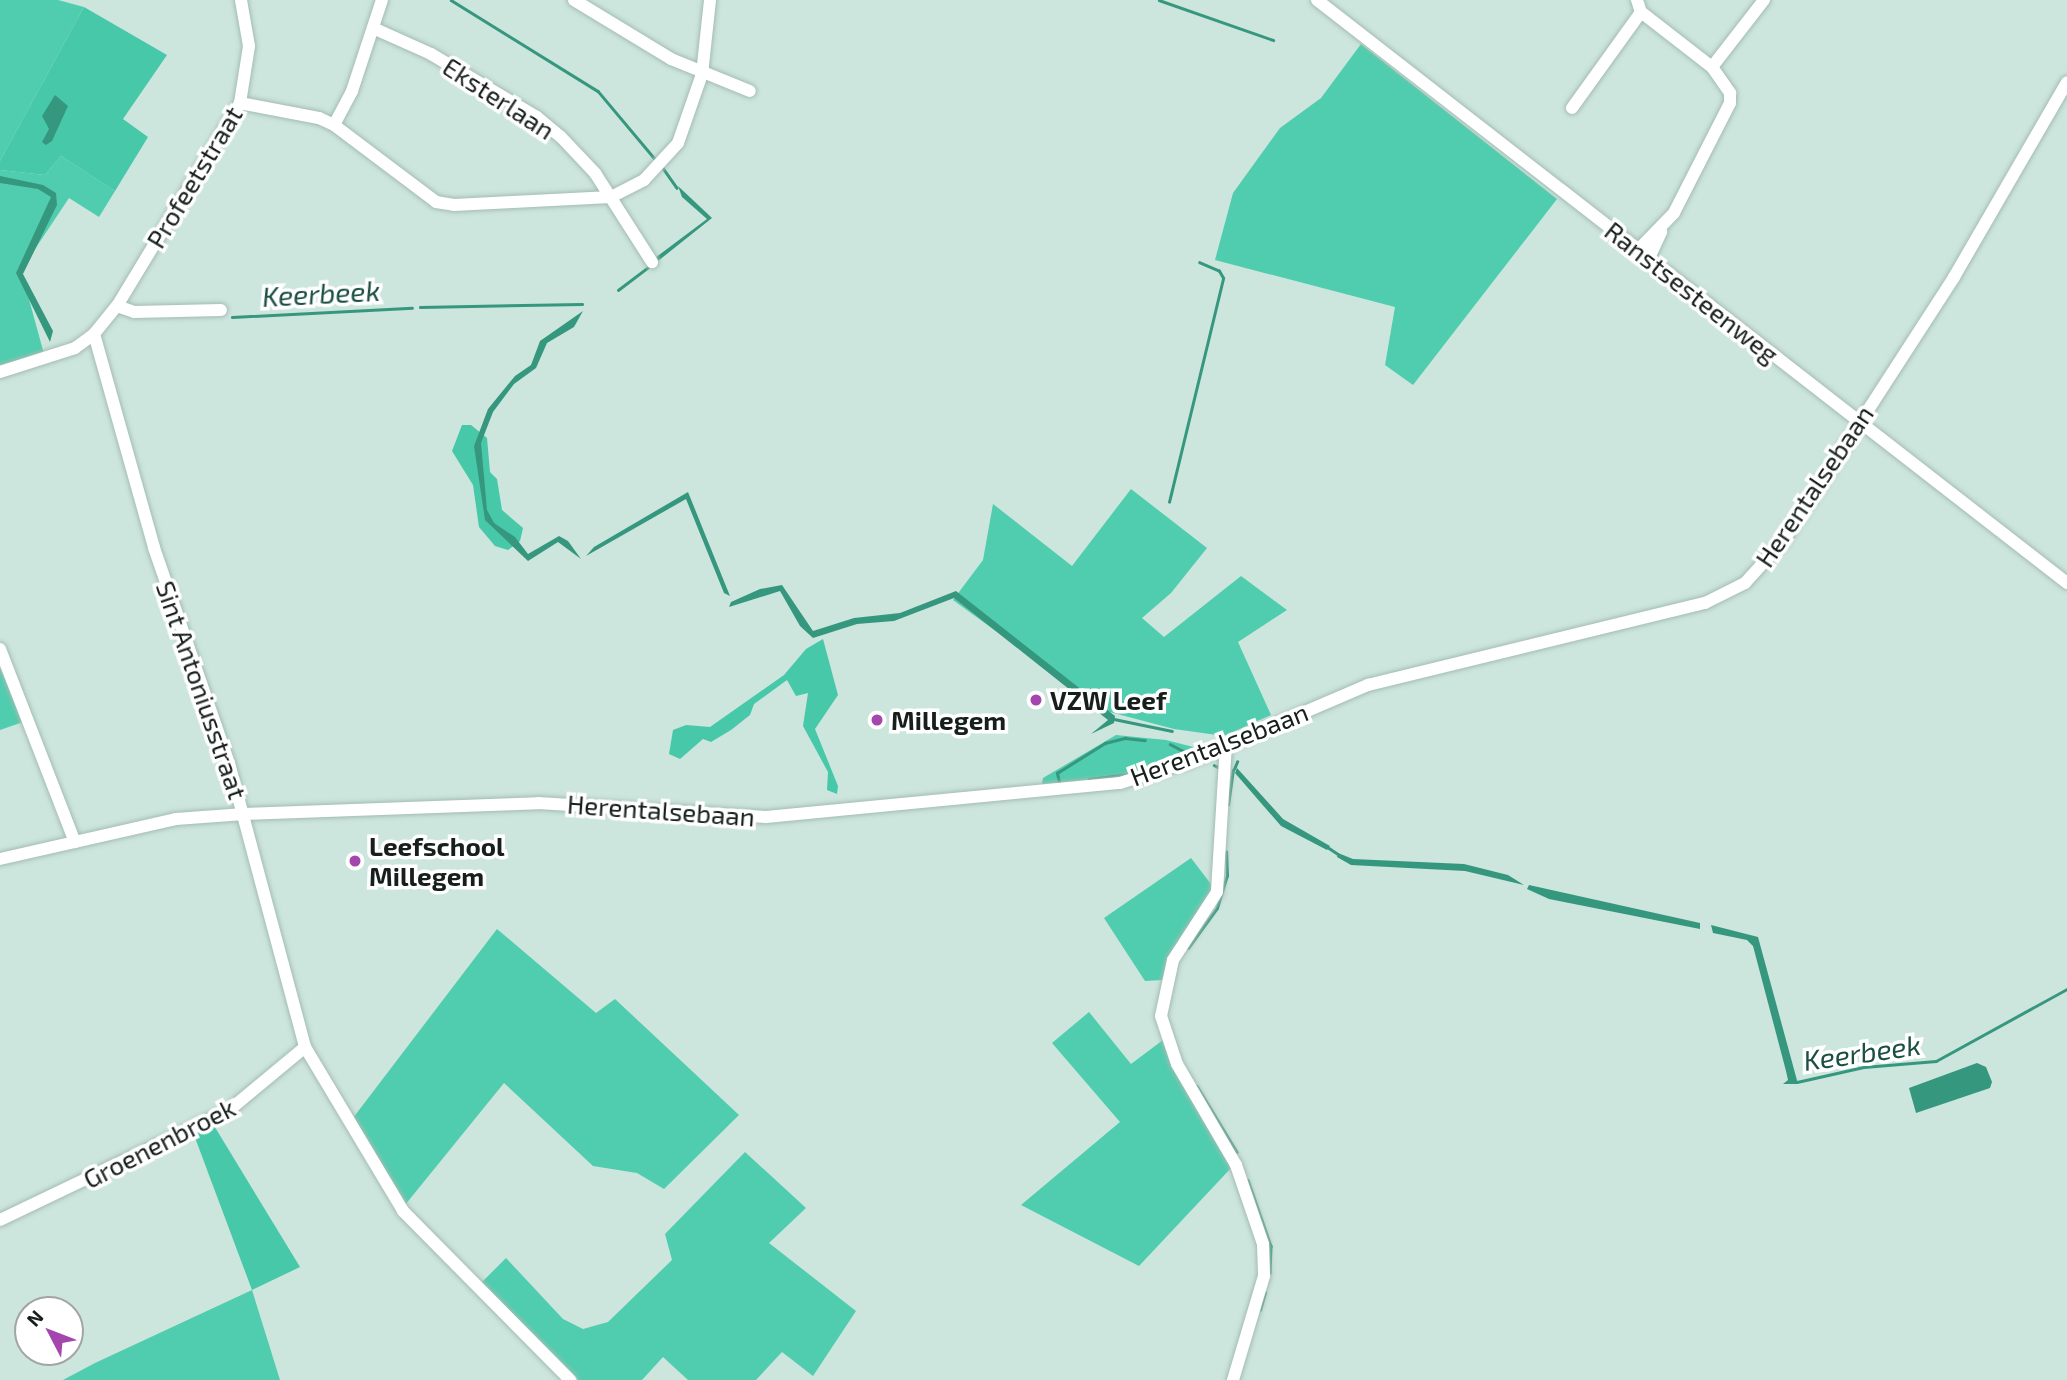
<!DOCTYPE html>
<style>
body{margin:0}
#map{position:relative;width:2067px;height:1380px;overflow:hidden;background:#cce5dd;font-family:"Exo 2",sans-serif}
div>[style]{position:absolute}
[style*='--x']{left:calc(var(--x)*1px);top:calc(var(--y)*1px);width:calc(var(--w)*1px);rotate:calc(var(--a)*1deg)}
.green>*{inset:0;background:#50cdae}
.forest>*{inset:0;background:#47c8a9}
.water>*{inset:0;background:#36977f}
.stream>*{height:2.5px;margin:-1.25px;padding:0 1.25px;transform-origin:1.25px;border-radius:1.25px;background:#36977f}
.roads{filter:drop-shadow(0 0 2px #a4bcb4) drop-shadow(0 0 2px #a4bcb4)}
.minor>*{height:12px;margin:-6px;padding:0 6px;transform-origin:6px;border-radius:6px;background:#fff}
.dots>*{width:19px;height:19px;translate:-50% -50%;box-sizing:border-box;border:4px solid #fff;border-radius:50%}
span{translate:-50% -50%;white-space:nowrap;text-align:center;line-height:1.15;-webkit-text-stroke:7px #fff;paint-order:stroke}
.street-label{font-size:26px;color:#161f1c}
.poi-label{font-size:26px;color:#161f1c;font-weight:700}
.left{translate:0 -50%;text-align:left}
.water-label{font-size:28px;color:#1a4f42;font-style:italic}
.north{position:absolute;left:14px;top:1296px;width:70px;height:70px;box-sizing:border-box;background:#fff;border:2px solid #a2a5a4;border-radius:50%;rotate:312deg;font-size:19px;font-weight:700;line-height:28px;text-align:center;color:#161f1c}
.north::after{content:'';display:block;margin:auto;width:24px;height:32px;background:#a446ae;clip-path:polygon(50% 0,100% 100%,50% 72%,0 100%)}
</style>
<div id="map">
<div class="green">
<i style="clip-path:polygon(0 0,58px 0,84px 7px,0 161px)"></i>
<i style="clip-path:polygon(1361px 44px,1557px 199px,1413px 385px,1385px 365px,1395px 307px,1215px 260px,1233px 193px,1280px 128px,1321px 98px)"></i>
<i style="clip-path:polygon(61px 156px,115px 191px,99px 217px,69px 198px,21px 270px,44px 354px,0 365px,0 170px,45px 175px)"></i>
<i style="clip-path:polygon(1131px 489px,1207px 548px,1171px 593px,1142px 618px,1164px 637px,1241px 576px,1287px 610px,1238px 642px,1271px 715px,1224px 736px,1174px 729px,1106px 711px,953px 600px,983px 560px,993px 504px,1072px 566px)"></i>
<i style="clip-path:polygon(0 668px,23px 722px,0 730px)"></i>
<i style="clip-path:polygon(1116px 735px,1166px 740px,1201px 749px,1127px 776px,1042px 784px,1043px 778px)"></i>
<i style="clip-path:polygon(1191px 858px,1214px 888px,1173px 950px,1162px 980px,1145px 981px,1104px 918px)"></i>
<i style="clip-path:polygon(497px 929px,596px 1013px,615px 999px,739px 1115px,664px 1189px,637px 1173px,593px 1166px,504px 1083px,405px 1205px,353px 1118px)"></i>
<i style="clip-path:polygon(1089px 1012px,1131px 1064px,1163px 1040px,1232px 1167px,1139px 1266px,1021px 1205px,1120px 1122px,1052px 1043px)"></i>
<i style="clip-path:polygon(745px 1152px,806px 1208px,769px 1243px,856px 1311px,813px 1376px,782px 1352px,756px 1380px,688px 1380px,663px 1357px,642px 1380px,578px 1380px,481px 1283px,506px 1258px,563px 1319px,583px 1329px,608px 1322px,672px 1260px,665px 1234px)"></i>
<i style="clip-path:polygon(252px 1290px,280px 1380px,63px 1380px,95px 1363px)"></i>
</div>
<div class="forest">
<i style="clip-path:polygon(84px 7px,167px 55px,123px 119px,148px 137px,115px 191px,61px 156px,45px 175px,0 170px,0 161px)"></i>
<i style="clip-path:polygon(462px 425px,471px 425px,487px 438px,490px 472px,497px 479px,502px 510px,523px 528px,520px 541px,508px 550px,495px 546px,479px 527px,473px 485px,452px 451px)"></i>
<i style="clip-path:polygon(823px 639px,838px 695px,815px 729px,838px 786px,837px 794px,827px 790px,828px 772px,803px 726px,808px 693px,796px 696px,787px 680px,754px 704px,750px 715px,731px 730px,711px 742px,703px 739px,680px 759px,669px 754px,673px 730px,686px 725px,710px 727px,784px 675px,806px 649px)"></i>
<i style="clip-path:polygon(213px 1124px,300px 1267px,252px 1290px,194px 1135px)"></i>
</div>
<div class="water">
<i style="clip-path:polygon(55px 95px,68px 106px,52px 141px,46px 145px,42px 142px,49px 129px,42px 116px)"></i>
<i style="clip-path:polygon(0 176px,43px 185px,56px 193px,57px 205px,23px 274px,53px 331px,50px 342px,16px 273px,51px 197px,38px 189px,0 183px)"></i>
<i style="clip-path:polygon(678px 186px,712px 218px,658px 261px,655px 258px,707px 219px,682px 197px)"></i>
<i style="clip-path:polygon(583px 311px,574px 327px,547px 343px,536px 368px,514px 384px,493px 412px,481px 443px,487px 510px,494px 523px,515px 537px,528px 554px,559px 536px,568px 541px,581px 559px,558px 542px,528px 561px,485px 520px,474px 446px,488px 409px,515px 376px,531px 365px,540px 341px)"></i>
<i style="clip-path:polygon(688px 492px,730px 596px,724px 593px,686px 499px,586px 556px,594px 547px)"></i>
<i style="clip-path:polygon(782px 585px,813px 631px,854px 618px,900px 613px,956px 591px,1115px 716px,1114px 723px,1091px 734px,1108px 720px,954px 598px,894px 621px,857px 624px,813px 638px,800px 626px,780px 591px,729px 607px,731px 602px,760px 589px)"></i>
<i style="clip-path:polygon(1237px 768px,1283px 819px,1330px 846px,1327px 850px,1281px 826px,1235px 773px)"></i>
<i style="clip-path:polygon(1338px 853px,1353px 859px,1464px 864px,1508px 875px,1524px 885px,1465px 871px,1351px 865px,1337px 857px)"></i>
<i style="clip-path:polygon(1529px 885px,1700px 923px,1700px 929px,1549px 899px,1527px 889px)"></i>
<i style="clip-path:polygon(1711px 925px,1758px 937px,1798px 1084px,1783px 1084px,1788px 1080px,1786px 1071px,1753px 946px,1747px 940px,1713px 933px)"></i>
<i style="clip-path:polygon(1977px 1063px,1986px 1067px,1992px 1082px,1990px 1088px,1916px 1113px,1909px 1088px)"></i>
</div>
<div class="stream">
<i style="--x:451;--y:0;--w:173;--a:31.8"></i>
<i style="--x:598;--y:91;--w:90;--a:50"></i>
<i style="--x:1159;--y:0;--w:121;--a:19.3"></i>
<i style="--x:663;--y:168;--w:24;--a:55"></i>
<i style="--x:618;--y:290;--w:41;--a:-37.1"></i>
<i style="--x:420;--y:307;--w:162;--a:-1.1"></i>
<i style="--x:232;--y:317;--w:180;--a:-2.9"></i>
<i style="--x:1169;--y:502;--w:230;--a:-76.4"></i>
<i style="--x:1223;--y:278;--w:8;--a:-120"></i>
<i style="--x:1219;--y:271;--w:21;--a:-157"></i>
<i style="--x:1114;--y:719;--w:59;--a:11.7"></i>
<i style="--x:1170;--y:744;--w:17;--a:28"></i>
<i style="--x:1168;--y:762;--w:16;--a:-30"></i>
<i style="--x:1214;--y:765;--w:7;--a:27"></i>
<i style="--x:1234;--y:769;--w:8;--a:-67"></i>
<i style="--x:1089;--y:779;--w:41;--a:-7"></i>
<i style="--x:1059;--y:782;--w:9;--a:-103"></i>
<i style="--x:1057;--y:773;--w:57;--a:-32"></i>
<i style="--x:1105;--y:743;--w:21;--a:-14"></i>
<i style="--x:1125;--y:738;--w:20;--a:6"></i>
<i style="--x:1228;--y:805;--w:35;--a:-82"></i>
<i style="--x:1326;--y:846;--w:14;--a:34"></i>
<i style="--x:1188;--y:948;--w:49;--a:-54.1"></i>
<i style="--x:1217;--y:908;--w:34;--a:-73"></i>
<i style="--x:1227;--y:876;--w:24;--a:-92"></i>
<i style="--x:1797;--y:1082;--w:69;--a:-12.6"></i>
<i style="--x:1864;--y:1067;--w:72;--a:-4.8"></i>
<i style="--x:1936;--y:1061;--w:149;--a:-28.8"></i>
<i style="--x:1197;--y:1086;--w:77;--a:58.8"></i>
<i style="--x:1248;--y:1180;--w:70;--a:70.8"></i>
<i style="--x:1271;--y:1246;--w:27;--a:92"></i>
<i style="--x:1260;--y:1310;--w:18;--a:-74"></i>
</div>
<div class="roads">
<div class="minor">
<i style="--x:574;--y:0;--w:114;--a:31.3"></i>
<i style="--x:671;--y:59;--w:85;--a:22.1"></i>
<i style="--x:1317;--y:0;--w:950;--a:37.86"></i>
<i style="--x:1637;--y:0;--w:13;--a:72"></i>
<i style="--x:1641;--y:12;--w:90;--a:37.8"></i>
<i style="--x:1712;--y:67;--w:32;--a:55"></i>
<i style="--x:1730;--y:93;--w:10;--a:90"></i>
<i style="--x:1730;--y:103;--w:123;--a:117"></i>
<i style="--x:1674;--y:213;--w:52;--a:134.2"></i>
<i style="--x:373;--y:28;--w:64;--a:24.1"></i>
<i style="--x:431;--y:54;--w:123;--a:30.7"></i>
<i style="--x:537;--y:117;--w:31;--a:40"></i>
<i style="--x:561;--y:137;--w:50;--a:46.6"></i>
<i style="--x:595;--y:173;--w:106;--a:57.4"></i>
<i style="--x:1712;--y:67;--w:85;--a:-52.2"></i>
<i style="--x:240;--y:103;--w:80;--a:10.8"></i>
<i style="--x:319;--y:118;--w:17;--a:25"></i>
<i style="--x:334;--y:125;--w:128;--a:37"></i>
<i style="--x:436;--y:202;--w:18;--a:9"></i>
<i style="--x:454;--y:205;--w:157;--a:-2.9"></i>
<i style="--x:611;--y:197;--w:37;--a:-27"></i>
<i style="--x:644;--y:180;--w:50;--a:-47.4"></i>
<i style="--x:678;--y:143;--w:73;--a:-70.8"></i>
<i style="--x:702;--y:74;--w:74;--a:-83.8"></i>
<i style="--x:1572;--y:108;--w:118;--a:-54.3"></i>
<i style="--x:334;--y:125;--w:38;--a:-62"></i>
<i style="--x:352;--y:91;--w:96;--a:-71.8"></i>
<i style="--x:1649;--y:258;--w:29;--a:-65"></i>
<i style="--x:117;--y:306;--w:18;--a:19"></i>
<i style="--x:134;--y:312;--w:87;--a:-1.3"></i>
<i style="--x:94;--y:334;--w:222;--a:74.3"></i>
<i style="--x:154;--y:548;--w:228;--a:70.8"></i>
<i style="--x:229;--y:763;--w:294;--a:75"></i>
<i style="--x:305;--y:1047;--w:191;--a:59.1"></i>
<i style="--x:403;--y:1211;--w:238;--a:45.3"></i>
<i style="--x:0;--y:372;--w:79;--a:-17.7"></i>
<i style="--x:75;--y:348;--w:24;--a:-36"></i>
<i style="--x:94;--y:334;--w:36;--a:-51"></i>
<i style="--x:117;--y:306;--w:237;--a:-58.8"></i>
<i style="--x:240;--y:103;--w:58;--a:-81"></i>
<i style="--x:249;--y:46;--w:47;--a:-99.9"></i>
<i style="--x:0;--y:649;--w:207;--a:68.8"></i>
<i style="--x:1226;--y:744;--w:148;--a:93.5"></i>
<i style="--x:1217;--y:892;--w:81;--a:122.9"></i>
<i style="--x:1173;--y:960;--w:57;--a:102.1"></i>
<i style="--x:1161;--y:1016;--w:51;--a:71.6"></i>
<i style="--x:1177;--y:1064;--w:117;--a:59.7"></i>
<i style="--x:1236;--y:1165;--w:83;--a:71.1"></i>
<i style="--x:1263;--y:1244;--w:32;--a:88"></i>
<i style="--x:1264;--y:1276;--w:109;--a:106.6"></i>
<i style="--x:0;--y:859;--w:180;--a:-12.8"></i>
<i style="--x:176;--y:819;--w:68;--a:-4.2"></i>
<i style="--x:244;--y:814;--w:294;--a:-2.1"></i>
<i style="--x:538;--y:803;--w:228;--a:3.5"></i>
<i style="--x:766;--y:817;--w:356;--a:-5.5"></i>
<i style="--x:1120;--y:783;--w:71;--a:-17.2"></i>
<i style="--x:1188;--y:762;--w:196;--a:-23.2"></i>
<i style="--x:1368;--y:685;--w:347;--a:-13.7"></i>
<i style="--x:1705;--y:603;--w:45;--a:-26.6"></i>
<i style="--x:1745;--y:583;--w:58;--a:-47.8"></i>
<i style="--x:1784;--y:540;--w:313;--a:-57.1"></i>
<i style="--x:1954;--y:277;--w:225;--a:-59.9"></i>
<i style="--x:0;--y:1220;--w:253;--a:-25.6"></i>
<i style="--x:228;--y:1111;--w:100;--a:-39.7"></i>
</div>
</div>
<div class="dots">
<i style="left:1036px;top:700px;background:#a446ae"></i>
<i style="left:877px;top:720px;background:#a446ae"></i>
<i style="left:355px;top:861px;background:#a446ae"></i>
</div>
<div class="street-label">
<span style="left:499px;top:98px;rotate:33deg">Eksterlaan</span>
<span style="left:194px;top:177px;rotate:-59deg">Profeetstraat</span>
<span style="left:1692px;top:292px;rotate:38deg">Ranstsesteenweg</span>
<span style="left:1814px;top:486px;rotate:-56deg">Herentalsebaan</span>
<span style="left:202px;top:690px;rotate:71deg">Sint Antoniusstraat</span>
<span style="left:1219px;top:744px;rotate:-21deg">Herentalsebaan</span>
<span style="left:661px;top:810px;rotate:4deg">Herentalsebaan</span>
<span style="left:159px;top:1143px;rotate:-27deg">Groenenbroek</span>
</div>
<div class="poi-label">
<span class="left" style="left:1050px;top:700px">VZW Leef</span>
<span class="left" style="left:891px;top:720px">Millegem</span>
<span class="left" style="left:369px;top:861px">Leefschool<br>Millegem</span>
</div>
<div class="water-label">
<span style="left:321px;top:293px;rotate:-3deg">Keerbeek</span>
<span style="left:1862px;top:1052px;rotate:-8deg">Keerbeek</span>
</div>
<div class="north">N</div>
</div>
